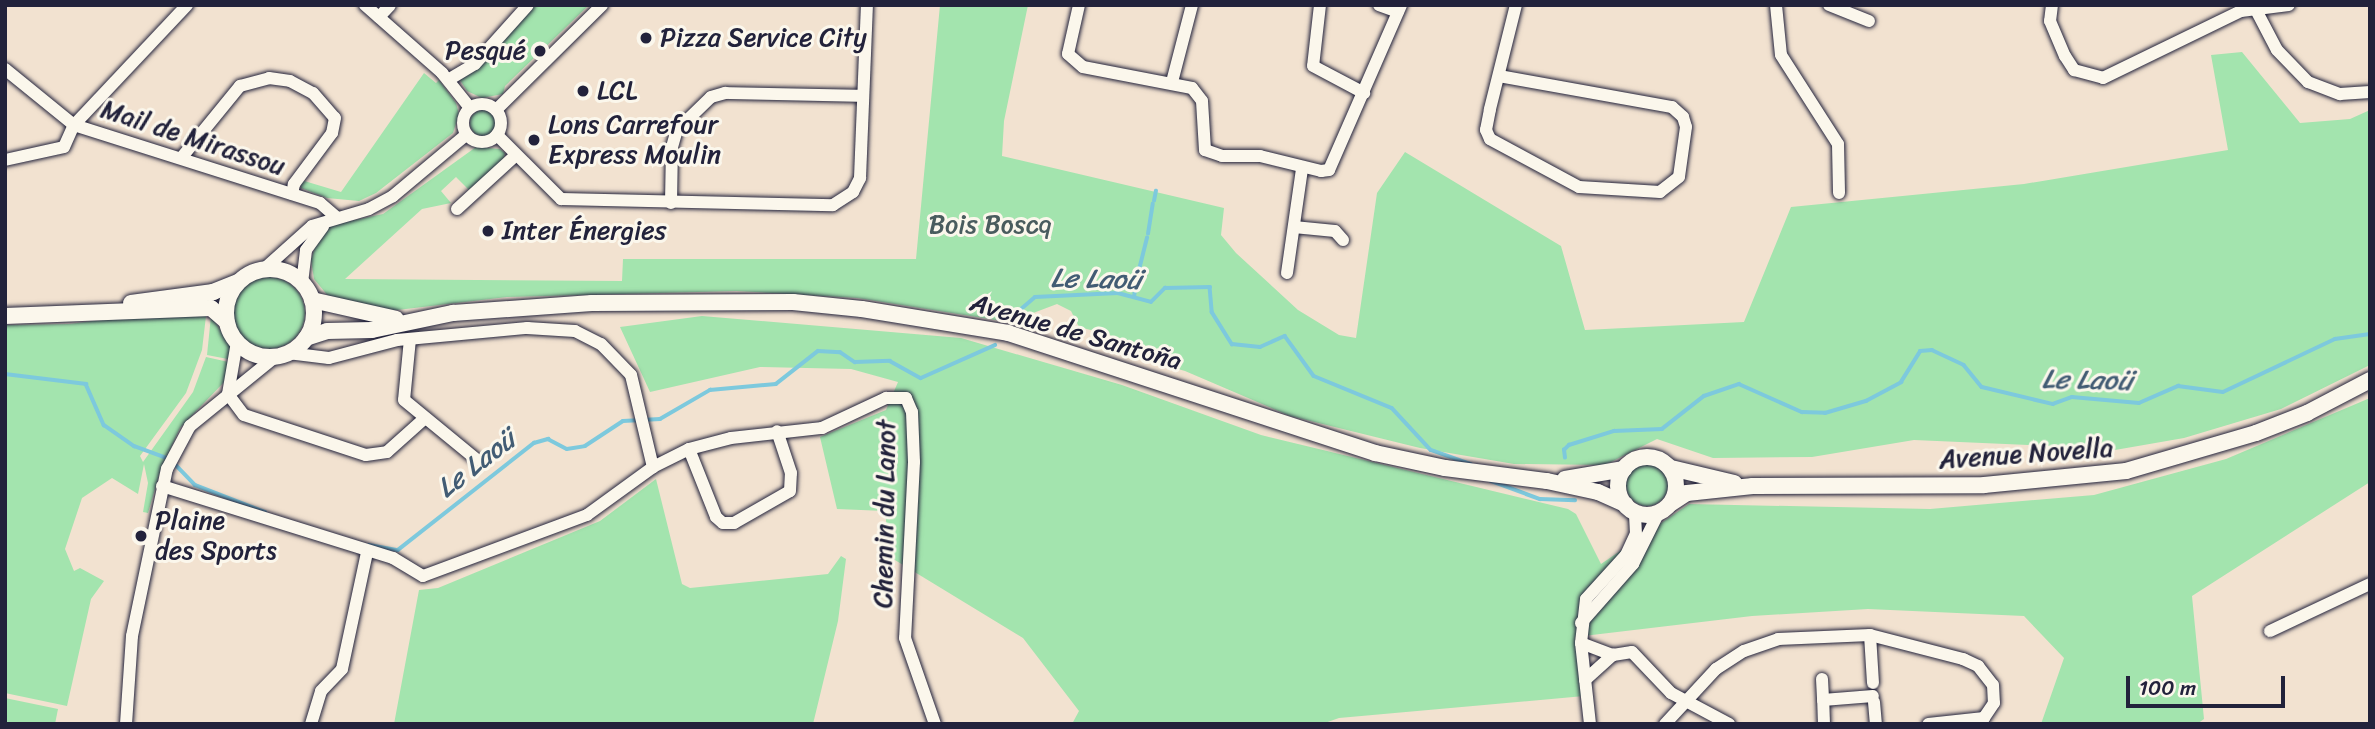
<!DOCTYPE html>
<meta charset="utf-8">
<style>
body{margin:0}
#map{position:relative;width:2375px;height:729px;overflow:hidden;background:#f2e2d0;font-family:Sriracha,sans-serif}
div>[style]{position:absolute}
[style*='--x']{left:calc(var(--x)*1px);top:calc(var(--y)*1px);width:calc(var(--w)*1px);rotate:calc(var(--a)*1deg)}
.green>*{inset:0;background:#a3e4ae}
.round{border-radius:50%}
.stream>*{height:3.5px;margin:-1.75px;padding:0 1.75px;transform-origin:1.75px;border-radius:1.75px;background:#7dc9dd}
.roads{filter:drop-shadow(0 0 2px #22223b) drop-shadow(0 0 2px #22223b)}
.street>*{height:12px;margin:-6px;padding:0 6px;transform-origin:6px;border-radius:6px;background:#fbf7ec}
.street>.ring{margin:-6px;padding:0;box-sizing:content-box;background:none;border:12px solid #fbf7ec;border-radius:50%}
.secondary>*{height:16px;margin:-8px;padding:0 8px;transform-origin:8px;border-radius:8px;background:#fbf7ec}
.secondary>.ring{margin:-8px;padding:0;box-sizing:content-box;background:none;border:16px solid #fbf7ec;border-radius:50%}
.dots>*{width:19px;height:19px;translate:-50% -50%;box-sizing:border-box;border:4px solid #fbf7ec;border-radius:50%}
span{translate:-50% -50%;white-space:nowrap;text-align:center;line-height:1.15;-webkit-text-stroke:6px #fbf7ec;paint-order:stroke}
.poi-label{font-size:26px;color:#22223b}
.left{translate:0 -50%;text-align:left}
.right{translate:-100% -50%;text-align:right}
.street-label{font-size:26px;color:#22223b}
.park-label{font-size:26px;color:#495c5e}
.water-label{font-size:28px;color:#425c74;font-style:italic}
.frame{position:absolute;inset:0;border:7px solid #22223b;pointer-events:none}
.scale{position:absolute;left:2126px;top:676px;width:159px;height:32px;box-sizing:border-box;border:4px solid #22223b;border-top:0;padding-left:9px;font-size:21px;line-height:24px;white-space:nowrap;color:#22223b;-webkit-text-stroke:5px #fbf7ec;paint-order:stroke}
</style>
<div id="map">
<div class="green">
<i style="clip-path:polygon(535px 5px,589px 5px,505px 86px,503px 94px,482px 98px,467px 91px,460px 80px,478px 68px)"></i>
<i style="clip-path:polygon(940px 5px,1028px 5px,1004px 121px,1002px 156px,1224px 208px,1221px 235px,1236px 253px,1298px 310px,1339px 335px,1356px 338px,1377px 193px,1405px 152px,1561px 246px,1585px 330px,1744px 322px,1791px 207px,2024px 184px,2228px 150px,2211px 55px,2242px 52px,2300px 123px,2350px 119px,2370px 110px,2370px 365px,2281px 409px,2184px 438px,2092px 454px,2049px 446px,1914px 440px,1812px 457px,1713px 458px,1657px 439px,1605px 465px,1514px 464px,1420px 448px,1290px 416px,1185px 371px,1125px 354px,1110px 335px,1079px 327px,1071px 311px,1057px 304px,1020px 318px,1011px 309px,1002px 321px,857px 298px,736px 291px,507px 297px,389px 311px,329px 297px,314px 279px,311px 260px,316px 244px,331px 225px,383px 214px,476px 147px,500px 149px,505px 153px,503px 162px,470px 191px,456px 177px,441px 191px,451px 203px,422px 209px,345px 279px,622px 281px,623px 259px,916px 259px)"></i>
<i style="clip-path:polygon(424px 73px,436px 83px,439px 80px,456px 103px,459px 114px,453px 133px,376px 193px,359px 201px,327px 198px,301px 188px,301px 180px,341px 192px)"></i>
<i class="round" style="left:470px;top:110px;width:26px;height:26px"></i>
<i class="round" style="left:233px;top:277px;width:72px;height:72px"></i>
<i style="clip-path:polygon(180px 310px,206px 316px,202px 350px,186px 393px,140px 456px,143px 462px,193px 392px,206px 357px,233px 363px,227px 379px,180px 428px,160px 472px,148px 513px,143px 512px,148px 483px,144px 464px,138px 494px,112px 478px,82px 498px,65px 549px,74px 571px,80px 568px,104px 581px,91px 599px,67px 706px,5px 693px,5px 325px,69px 324px)"></i>
<i style="clip-path:polygon(211px 316px,231px 346px,233px 360px,207px 355px)"></i>
<i style="clip-path:polygon(702px 316px,961px 338px,1122px 385px,1261px 435px,1568px 509px,1576px 514px,1601px 564px,1689px 504px,1930px 509px,2094px 495px,2226px 459px,2370px 398px,2370px 482px,2192px 596px,2204px 719px,2197px 724px,2041px 724px,2064px 658px,2024px 616px,1868px 609px,1752px 616px,1575px 637px,1584px 696px,1339px 718px,1322px 724px,1072px 724px,1079px 711px,1023px 638px,890px 557px,885px 511px,837px 509px,820px 437px,886px 410px,898px 382px,851px 369px,760px 367px,650px 392px,620px 327px)"></i>
<i class="round" style="left:1626px;top:464px;width:42px;height:42px"></i>
<i style="clip-path:polygon(656px 479px,682px 584px,690px 588px,828px 574px,841px 556px,846px 559px,838px 621px,813px 724px,394px 724px,419px 590px,438px 588px,600px 521px)"></i>
<i style="clip-path:polygon(5px 698px,58px 709px,55px 724px,5px 724px)"></i>
</div>
<div class="stream">
<i style="--x:1154;--y:201;--w:10;--a:-79"></i>
<i style="--x:1148;--y:234;--w:30;--a:-81"></i>
<i style="--x:1139;--y:270;--w:33;--a:-76"></i>
<i style="--x:1134;--y:297;--w:24;--a:-81"></i>
<i style="--x:1012;--y:317;--w:30;--a:-41"></i>
<i style="--x:1035;--y:297;--w:83;--a:-2.8"></i>
<i style="--x:1118;--y:293;--w:34;--a:15"></i>
<i style="--x:1151;--y:302;--w:20;--a:-45"></i>
<i style="--x:1165;--y:288;--w:45;--a:-1.3"></i>
<i style="--x:1210;--y:287;--w:25;--a:85"></i>
<i style="--x:1212;--y:312;--w:38;--a:58"></i>
<i style="--x:1232;--y:344;--w:28;--a:6"></i>
<i style="--x:1260;--y:347;--w:27;--a:-24"></i>
<i style="--x:1285;--y:336;--w:49;--a:54.1"></i>
<i style="--x:1314;--y:376;--w:84;--a:22.3"></i>
<i style="--x:1392;--y:408;--w:57;--a:47.1"></i>
<i style="--x:1431;--y:450;--w:42;--a:19.3"></i>
<i style="--x:5;--y:374;--w:82;--a:7"></i>
<i style="--x:86;--y:384;--w:45;--a:66.3"></i>
<i style="--x:104;--y:425;--w:37;--a:35"></i>
<i style="--x:134;--y:446;--w:37;--a:20"></i>
<i style="--x:1565;--y:458;--w:8;--a:-97"></i>
<i style="--x:1564;--y:450;--w:7;--a:-45"></i>
<i style="--x:1569;--y:445;--w:47;--a:-17.3"></i>
<i style="--x:1614;--y:431;--w:48;--a:-2.4"></i>
<i style="--x:1662;--y:429;--w:53;--a:-38.2"></i>
<i style="--x:1704;--y:396;--w:37;--a:-19"></i>
<i style="--x:1739;--y:384;--w:69;--a:24"></i>
<i style="--x:1802;--y:412;--w:23;--a:2"></i>
<i style="--x:1825;--y:413;--w:43;--a:-16.3"></i>
<i style="--x:1866;--y:401;--w:40;--a:-28"></i>
<i style="--x:1901;--y:382;--w:36;--a:-58"></i>
<i style="--x:1920;--y:351;--w:12;--a:-5"></i>
<i style="--x:1932;--y:350;--w:35;--a:25"></i>
<i style="--x:1964;--y:365;--w:28;--a:51"></i>
<i style="--x:1982;--y:387;--w:73;--a:13.5"></i>
<i style="--x:2053;--y:404;--w:20;--a:-20"></i>
<i style="--x:2072;--y:397;--w:67;--a:5.1"></i>
<i style="--x:2139;--y:403;--w:43;--a:-23.6"></i>
<i style="--x:2178;--y:386;--w:45;--a:7.6"></i>
<i style="--x:2223;--y:392;--w:124;--a:-25.3"></i>
<i style="--x:2335;--y:339;--w:35;--a:-8"></i>
<i style="--x:175;--y:464;--w:29;--a:46"></i>
<i style="--x:195;--y:485;--w:75;--a:21.1"></i>
<i style="--x:1491;--y:481;--w:52;--a:20.2"></i>
<i style="--x:1540;--y:499;--w:35;--a:2"></i>
<i style="--x:369;--y:545;--w:29;--a:10"></i>
<i style="--x:398;--y:550;--w:173;--a:-38.2"></i>
<i style="--x:534;--y:443;--w:15;--a:-16"></i>
<i style="--x:548;--y:439;--w:21;--a:28"></i>
<i style="--x:567;--y:449;--w:18;--a:-9"></i>
<i style="--x:585;--y:446;--w:45;--a:-33.3"></i>
<i style="--x:623;--y:421;--w:37;--a:-3"></i>
<i style="--x:660;--y:419;--w:58;--a:-30.1"></i>
<i style="--x:710;--y:390;--w:66;--a:-5.2"></i>
<i style="--x:776;--y:384;--w:53;--a:-38.2"></i>
<i style="--x:818;--y:351;--w:22;--a:3"></i>
<i style="--x:840;--y:352;--w:18;--a:34"></i>
<i style="--x:855;--y:362;--w:35;--a:-2"></i>
<i style="--x:890;--y:361;--w:35;--a:29"></i>
<i style="--x:921;--y:378;--w:81;--a:-24"></i>
</div>
<div class="roads">
<div class="street">
<i style="--x:365;--y:5;--w:103;--a:41.4"></i>
<i style="--x:442;--y:73;--w:45;--a:51.3"></i>
<i style="--x:1079;--y:5;--w:50;--a:102.7"></i>
<i style="--x:1068;--y:54;--w:20;--a:41"></i>
<i style="--x:1083;--y:67;--w:111;--a:10.9"></i>
<i style="--x:1192;--y:88;--w:16;--a:52"></i>
<i style="--x:1202;--y:101;--w:49;--a:86.5"></i>
<i style="--x:1205;--y:150;--w:18;--a:19"></i>
<i style="--x:1222;--y:156;--w:38;--a:0"></i>
<i style="--x:1260;--y:156;--w:63;--a:13.8"></i>
<i style="--x:1321;--y:171;--w:8;--a:-7"></i>
<i style="--x:1329;--y:170;--w:180;--a:-66.4"></i>
<i style="--x:1320;--y:5;--w:61;--a:96.5"></i>
<i style="--x:1313;--y:66;--w:58;--a:27.9"></i>
<i style="--x:1379;--y:5;--w:20;--a:20"></i>
<i style="--x:1776;--y:5;--w:50;--a:84.3"></i>
<i style="--x:1781;--y:55;--w:106;--a:57.4"></i>
<i style="--x:1838;--y:144;--w:49;--a:88.8"></i>
<i style="--x:1829;--y:5;--w:43;--a:21.8"></i>
<i style="--x:2052;--y:5;--w:16;--a:97"></i>
<i style="--x:2050;--y:21;--w:38;--a:67"></i>
<i style="--x:2065;--y:56;--w:17;--a:57"></i>
<i style="--x:2074;--y:70;--w:30;--a:15"></i>
<i style="--x:2103;--y:78;--w:153;--a:-25.9"></i>
<i style="--x:2241;--y:11;--w:48;--a:-7.1"></i>
<i style="--x:2255;--y:8;--w:47;--a:62.4"></i>
<i style="--x:2277;--y:50;--w:45;--a:45.9"></i>
<i style="--x:2308;--y:82;--w:34;--a:21"></i>
<i style="--x:2340;--y:94;--w:30;--a:-4"></i>
<i style="--x:379;--y:17;--w:16;--a:-47"></i>
<i style="--x:5;--y:69;--w:89;--a:39.1"></i>
<i style="--x:74;--y:125;--w:165;--a:-46.7"></i>
<i style="--x:1499;--y:76;--w:176;--a:10.2"></i>
<i style="--x:1672;--y:107;--w:15;--a:42"></i>
<i style="--x:1683;--y:117;--w:10;--a:73"></i>
<i style="--x:1686;--y:127;--w:50;--a:98"></i>
<i style="--x:1679;--y:177;--w:24;--a:142"></i>
<i style="--x:1660;--y:192;--w:81;--a:-176.5"></i>
<i style="--x:1579;--y:187;--w:101;--a:-151.7"></i>
<i style="--x:1490;--y:139;--w:10;--a:-114"></i>
<i style="--x:1486;--y:130;--w:21;--a:-79"></i>
<i style="--x:1490;--y:109;--w:107;--a:-76"></i>
<i style="--x:448;--y:80;--w:31;--a:-31"></i>
<i style="--x:475;--y:64;--w:79;--a:-48.1"></i>
<i style="--x:1172;--y:82;--w:80;--a:-75.4"></i>
<i class="ring" style="left:463px;top:104px;width:26px;height:26px"></i>
<i style="--x:496;--y:110;--w:149;--a:-44.7"></i>
<i style="--x:497;--y:135;--w:91;--a:45"></i>
<i style="--x:561;--y:199;--w:272;--a:1.3"></i>
<i style="--x:833;--y:205;--w:24;--a:-33"></i>
<i style="--x:853;--y:192;--w:16;--a:-63"></i>
<i style="--x:860;--y:178;--w:173;--a:-87.7"></i>
<i style="--x:182;--y:157;--w:92;--a:-50.8"></i>
<i style="--x:240;--y:86;--w:30;--a:-15"></i>
<i style="--x:269;--y:78;--w:21;--a:8"></i>
<i style="--x:290;--y:81;--w:26;--a:28"></i>
<i style="--x:313;--y:93;--w:33;--a:49"></i>
<i style="--x:335;--y:118;--w:15;--a:101"></i>
<i style="--x:332;--y:133;--w:64;--a:126.7"></i>
<i style="--x:294;--y:184;--w:10;--a:101"></i>
<i style="--x:5;--y:160;--w:60;--a:-12.4"></i>
<i style="--x:64;--y:147;--w:24;--a:-66"></i>
<i style="--x:74;--y:125;--w:258;--a:17.6"></i>
<i style="--x:320;--y:203;--w:20;--a:41"></i>
<i style="--x:671;--y:203;--w:56;--a:-89"></i>
<i style="--x:672;--y:147;--w:18;--a:-74"></i>
<i style="--x:677;--y:130;--w:47;--a:-44.1"></i>
<i style="--x:711;--y:97;--w:15;--a:-16"></i>
<i style="--x:725;--y:93;--w:138;--a:1.2"></i>
<i style="--x:457;--y:209;--w:80;--a:-42.5"></i>
<i style="--x:1294;--y:227;--w:41;--a:5.6"></i>
<i style="--x:1335;--y:231;--w:12;--a:48"></i>
<i style="--x:263;--y:270;--w:66;--a:-41.9"></i>
<i style="--x:312;--y:226;--w:59;--a:-16.6"></i>
<i style="--x:369;--y:209;--w:27;--a:-28"></i>
<i style="--x:393;--y:196;--w:95;--a:-39.9"></i>
<i style="--x:1287;--y:273;--w:105;--a:-81.8"></i>
<i style="--x:302;--y:283;--w:33;--a:-83"></i>
<i style="--x:306;--y:250;--w:29;--a:-54"></i>
<i style="--x:410;--y:339;--w:61;--a:95.6"></i>
<i style="--x:404;--y:400;--w:94;--a:39.4"></i>
<i style="--x:288;--y:353;--w:41;--a:7"></i>
<i style="--x:329;--y:358;--w:70;--a:-14.8"></i>
<i style="--x:397;--y:340;--w:131;--a:-5.3"></i>
<i style="--x:527;--y:328;--w:48;--a:3.6"></i>
<i style="--x:575;--y:331;--w:29;--a:27"></i>
<i style="--x:601;--y:344;--w:43;--a:45.9"></i>
<i style="--x:631;--y:375;--w:95;--a:76.6"></i>
<i style="--x:228;--y:394;--w:26;--a:53"></i>
<i style="--x:244;--y:415;--w:128;--a:18.2"></i>
<i style="--x:366;--y:455;--w:21;--a:-8"></i>
<i style="--x:387;--y:452;--w:51;--a:-41.8"></i>
<i style="--x:228;--y:394;--w:53;--a:-80.2"></i>
<i style="--x:689;--y:449;--w:73;--a:68.3"></i>
<i style="--x:716;--y:517;--w:9;--a:41"></i>
<i style="--x:723;--y:523;--w:11;--a:0"></i>
<i style="--x:734;--y:523;--w:64;--a:-29.7"></i>
<i style="--x:790;--y:491;--w:18;--a:-87"></i>
<i style="--x:791;--y:473;--w:44;--a:-108.4"></i>
<i style="--x:162;--y:486;--w:242;--a:17.3"></i>
<i style="--x:393;--y:558;--w:35;--a:31"></i>
<i style="--x:423;--y:576;--w:175;--a:-20.4"></i>
<i style="--x:587;--y:515;--w:82;--a:-36"></i>
<i style="--x:653;--y:467;--w:40;--a:-26.6"></i>
<i style="--x:689;--y:449;--w:43;--a:-14.7"></i>
<i style="--x:731;--y:438;--w:92;--a:-6.3"></i>
<i style="--x:822;--y:428;--w:71;--a:-25.1"></i>
<i style="--x:886;--y:398;--w:20;--a:0"></i>
<i style="--x:906;--y:398;--w:15;--a:67"></i>
<i style="--x:912;--y:412;--w:50;--a:87.7"></i>
<i style="--x:914;--y:462;--w:176;--a:92.9"></i>
<i style="--x:905;--y:638;--w:91;--a:70.8"></i>
<i style="--x:1581;--y:623;--w:79;--a:-48.6"></i>
<i style="--x:1633;--y:564;--w:58;--a:-63.4"></i>
<i style="--x:2270;--y:631;--w:110;--a:-25.2"></i>
<i style="--x:1870;--y:635;--w:48;--a:86.4"></i>
<i style="--x:1581;--y:643;--w:34;--a:21"></i>
<i style="--x:1613;--y:655;--w:19;--a:-9"></i>
<i style="--x:1632;--y:652;--w:57;--a:46.4"></i>
<i style="--x:1671;--y:693;--w:66;--a:28.1"></i>
<i style="--x:1822;--y:679;--w:21;--a:87"></i>
<i style="--x:1585;--y:680;--w:38;--a:-42"></i>
<i style="--x:1874;--y:702;--w:22;--a:85"></i>
<i style="--x:126;--y:724;--w:88;--a:-86.1"></i>
<i style="--x:132;--y:636;--w:171;--a:-78.2"></i>
<i style="--x:167;--y:469;--w:49;--a:-61.9"></i>
<i style="--x:190;--y:426;--w:111;--a:-39.1"></i>
<i style="--x:311;--y:724;--w:34;--a:-73"></i>
<i style="--x:321;--y:691;--w:30;--a:-46"></i>
<i style="--x:342;--y:669;--w:120;--a:-77.9"></i>
<i style="--x:1590;--y:724;--w:81;--a:-96.3"></i>
<i style="--x:1581;--y:643;--w:44;--a:-83.5"></i>
<i style="--x:1586;--y:599;--w:59;--a:-47.7"></i>
<i style="--x:1626;--y:555;--w:23;--a:-65"></i>
<i style="--x:1636;--y:534;--w:22;--a:-93"></i>
<i style="--x:1665;--y:724;--w:75;--a:-47.2"></i>
<i style="--x:1716;--y:669;--w:33;--a:-33"></i>
<i style="--x:1744;--y:651;--w:36;--a:-19"></i>
<i style="--x:1778;--y:639;--w:92;--a:-2.5"></i>
<i style="--x:1870;--y:635;--w:96;--a:14.5"></i>
<i style="--x:1963;--y:659;--w:17;--a:25"></i>
<i style="--x:1978;--y:666;--w:24;--a:52"></i>
<i style="--x:1993;--y:685;--w:18;--a:87"></i>
<i style="--x:1994;--y:703;--w:18;--a:124"></i>
<i style="--x:1984;--y:718;--w:56;--a:173.9"></i>
<i style="--x:1824;--y:724;--w:24;--a:-92"></i>
<i style="--x:1823;--y:700;--w:50;--a:-4.6"></i>
</div>
<div class="secondary">
<i class="ring" style="left:226px;top:269px;width:72px;height:72px"></i>
<i style="--x:312;--y:300;--w:86;--a:12.7"></i>
<i style="--x:131;--y:303;--w:83;--a:-7.6"></i>
<i style="--x:213;--y:292;--w:27;--a:-22"></i>
<i style="--x:5;--y:316;--w:206;--a:-2.2"></i>
<i style="--x:211;--y:308;--w:21;--a:41"></i>
<i style="--x:306;--y:338;--w:22;--a:-18"></i>
<i style="--x:327;--y:331;--w:45;--a:-1.3"></i>
<i style="--x:372;--y:330;--w:83;--a:-11.9"></i>
<i style="--x:453;--y:313;--w:139;--a:-4.1"></i>
<i style="--x:592;--y:303;--w:201;--a:-0.3"></i>
<i style="--x:793;--y:302;--w:69;--a:5.8"></i>
<i style="--x:862;--y:309;--w:148;--a:9.3"></i>
<i style="--x:1008;--y:333;--w:386;--a:18.1"></i>
<i style="--x:1375;--y:453;--w:72;--a:12.1"></i>
<i style="--x:1445;--y:468;--w:103;--a:7.3"></i>
<i style="--x:1547;--y:481;--w:52;--a:12.2"></i>
<i style="--x:1598;--y:492;--w:30;--a:24"></i>
<i class="ring" style="left:1618px;top:457px;width:42px;height:42px"></i>
<i style="--x:1671;--y:468;--w:65;--a:13.4"></i>
<i style="--x:1565;--y:479;--w:60;--a:-9.6"></i>
<i style="--x:1670;--y:504;--w:20;--a:-33"></i>
<i style="--x:1687;--y:493;--w:66;--a:-6.1"></i>
<i style="--x:1753;--y:486;--w:231;--a:-0.2"></i>
<i style="--x:1984;--y:485;--w:143;--a:-5.6"></i>
<i style="--x:2126;--y:471;--w:135;--a:-16.3"></i>
<i style="--x:2256;--y:433;--w:55;--a:-21.4"></i>
<i style="--x:2307;--y:413;--w:71;--a:-27.6"></i>
</div>
</div>
<div class="dots">
<i style="left:646px;top:38px;background:#22223b"></i>
<i style="left:540px;top:51px;background:#22223b"></i>
<i style="left:583px;top:91px;background:#22223b"></i>
<i style="left:534px;top:140px;background:#22223b"></i>
<i style="left:488px;top:231px;background:#22223b"></i>
<i style="left:141px;top:536px;background:#22223b"></i>
</div>
<div class="poi-label">
<span class="left" style="left:660px;top:38px">Pizza Service City</span>
<span class="right" style="left:526px;top:51px">Pesqué</span>
<span class="left" style="left:597px;top:91px">LCL</span>
<span class="left" style="left:548px;top:140px">Lons Carrefour<br>Express Moulin</span>
<span class="left" style="left:502px;top:231px">Inter Énergies</span>
<span class="left" style="left:155px;top:536px">Plaine<br>des Sports</span>
</div>
<div class="street-label">
<span style="left:193px;top:138px;rotate:18deg">Mail de Mirassou</span>
<span style="left:1076px;top:332px;rotate:16deg">Avenue de Santoña</span>
<span style="left:2026px;top:454px;rotate:-4deg">Avenue Novella</span>
<span style="left:885px;top:514px;rotate:-89deg">Chemin du Lanot</span>
</div>
<div class="park-label">
<span style="left:990px;top:225px">Bois Boscq</span>
</div>
<div class="water-label">
<span style="left:1096px;top:279px;rotate:1deg">Le Laoü</span>
<span style="left:2087px;top:380px;rotate:1deg">Le Laoü</span>
<span style="left:476px;top:464px;rotate:-38deg">Le Laoü</span>
</div>
<div class="frame"></div>
<div class="scale">100 m</div>
</div>
